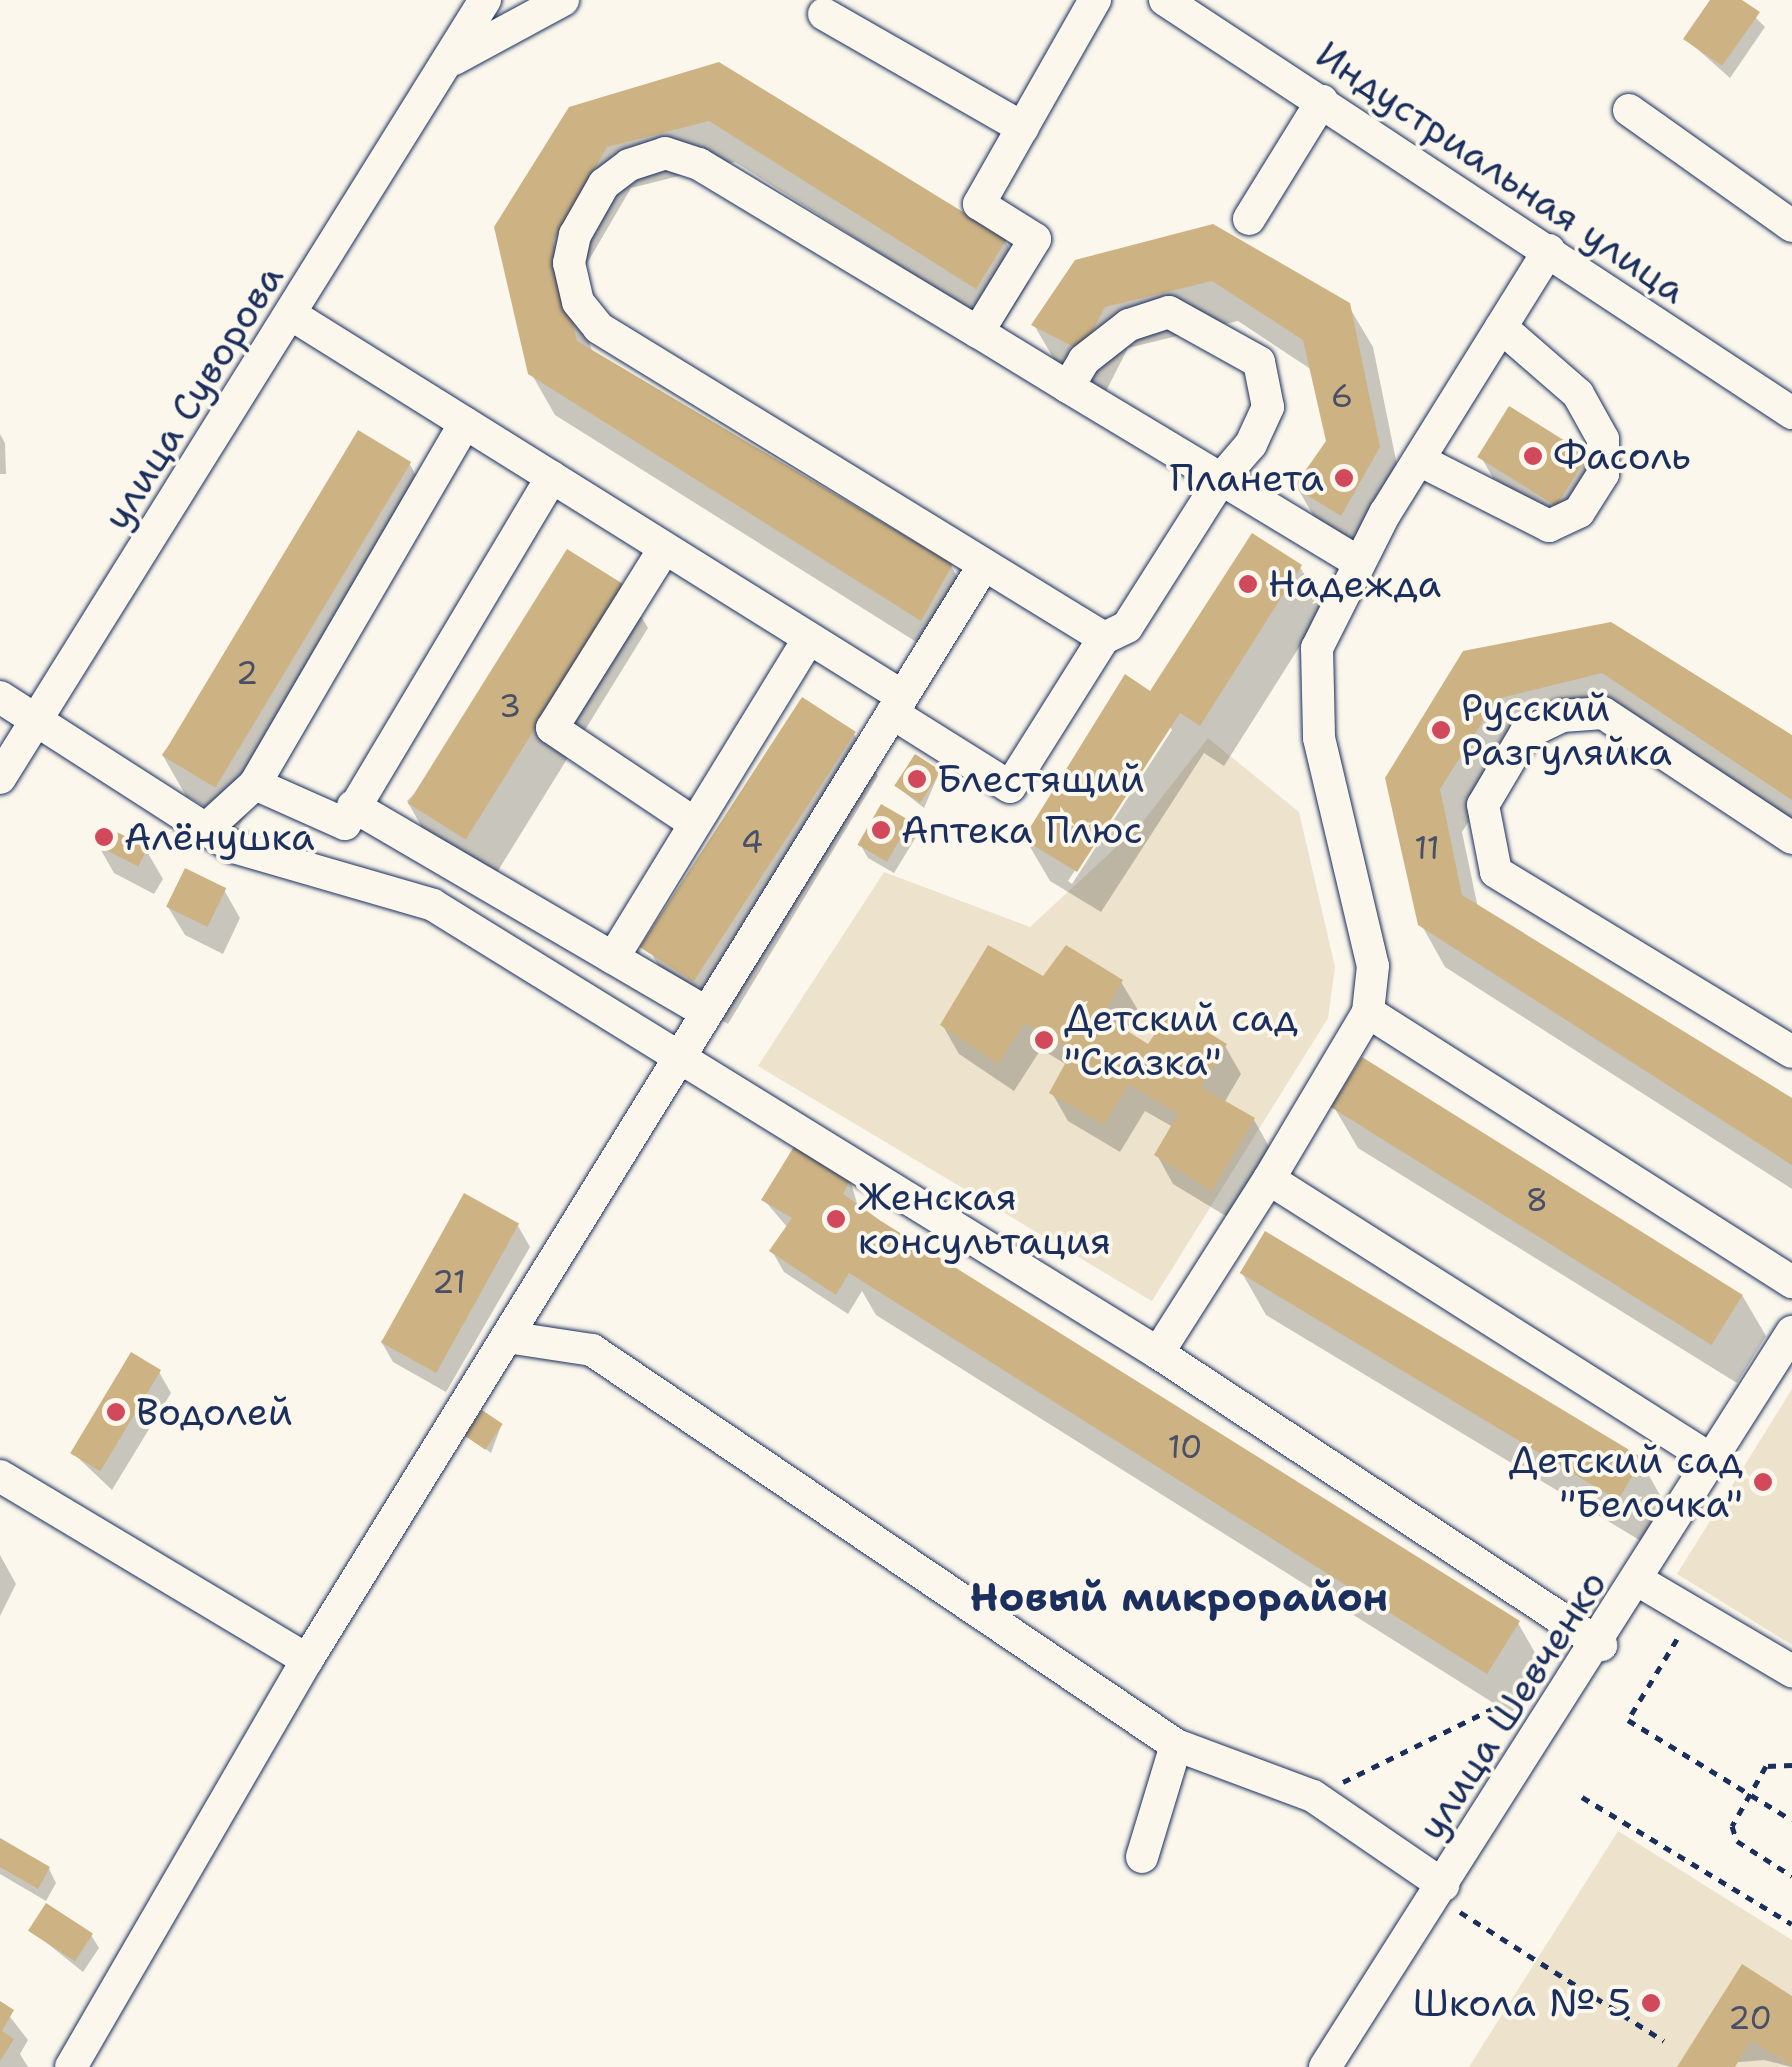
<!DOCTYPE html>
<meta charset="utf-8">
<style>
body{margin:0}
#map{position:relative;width:1792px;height:2067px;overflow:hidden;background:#fbf7ec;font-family:"Shantell Sans",sans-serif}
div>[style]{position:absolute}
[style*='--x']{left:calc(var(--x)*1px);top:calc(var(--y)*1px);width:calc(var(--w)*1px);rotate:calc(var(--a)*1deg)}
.built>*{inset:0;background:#ede3cc}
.shadow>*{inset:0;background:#0003}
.building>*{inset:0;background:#cdb383;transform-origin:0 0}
.path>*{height:5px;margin-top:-2.5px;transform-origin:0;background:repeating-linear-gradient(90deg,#1b2f5e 0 8px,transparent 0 16px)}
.roads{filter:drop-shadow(0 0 2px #1b2f5e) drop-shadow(0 0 2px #1b2f5e)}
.minor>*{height:32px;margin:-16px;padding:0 16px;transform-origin:16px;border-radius:16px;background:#fbf7ec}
.dots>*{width:28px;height:28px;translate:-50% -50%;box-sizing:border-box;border:5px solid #fbf7ec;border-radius:50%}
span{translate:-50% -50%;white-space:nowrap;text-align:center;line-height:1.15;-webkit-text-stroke:8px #fbf7ec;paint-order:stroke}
.number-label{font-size:32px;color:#485067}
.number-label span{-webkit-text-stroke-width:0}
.street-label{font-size:38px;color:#1b2f5e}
.poi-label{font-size:38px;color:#1b2f5e}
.left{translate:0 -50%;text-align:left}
.right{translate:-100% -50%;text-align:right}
.neighbourhood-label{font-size:40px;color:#1b2f5e;font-weight:700}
</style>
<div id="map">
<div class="built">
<i style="clip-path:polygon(1208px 738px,1299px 812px,1335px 967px,1328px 1018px,1152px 1301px,758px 1066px,884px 872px,1030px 927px,1141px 824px)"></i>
<i style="clip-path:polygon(1792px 1389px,1792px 1645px,1677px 1574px)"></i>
<i style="clip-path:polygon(1618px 1831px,1792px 1940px,1792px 2067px,1469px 2067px)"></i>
</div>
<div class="shadow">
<i style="clip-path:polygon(1713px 0,1738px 0,1765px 27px,1730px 78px,1686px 39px)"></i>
<i style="clip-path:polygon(719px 65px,1005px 241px,1029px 282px,1000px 329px,735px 162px,631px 188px,575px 284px,592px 352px,951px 566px,975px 608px,945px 660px,555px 415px,531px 373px,497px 227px)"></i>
<i style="clip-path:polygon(1213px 226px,1348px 305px,1373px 347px,1402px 490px,1365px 556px,1321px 529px,1297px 487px,1329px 441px,1312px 370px,1238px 321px,1128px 348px,1106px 391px,1058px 366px,1034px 325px)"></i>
<i style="clip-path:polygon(0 434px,5px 443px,6px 474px,0 474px)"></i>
<i style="clip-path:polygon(1481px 457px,1586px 457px,1598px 478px,1570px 524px,1493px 478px)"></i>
<i style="clip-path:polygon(409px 463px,433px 505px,239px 826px,186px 796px,162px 754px)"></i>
<i style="clip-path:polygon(evenodd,1300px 567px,1324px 608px,1224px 766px,1204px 753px,1101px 912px,1050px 881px,1026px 840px,1151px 694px,1300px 567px,1169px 726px,1172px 730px,1072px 884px,1068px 881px,1169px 726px)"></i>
<i style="clip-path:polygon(624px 587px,648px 628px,491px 882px,431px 843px,407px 801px)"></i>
<i style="clip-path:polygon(1610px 625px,1792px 738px,1792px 824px,1628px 714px,1521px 740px,1462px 832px,1478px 908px,1792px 1101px,1792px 1189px,1445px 967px,1421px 924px,1388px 778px,1465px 653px)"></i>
<i style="clip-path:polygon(854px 734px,878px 776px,728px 1024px,674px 992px,650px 951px)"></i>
<i style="clip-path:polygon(939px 773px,924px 808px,896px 786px)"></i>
<i style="clip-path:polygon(908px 823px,916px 837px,894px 873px,868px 858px,860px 844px)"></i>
<i style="clip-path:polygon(98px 845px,146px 850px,163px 879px,154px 894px,114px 873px)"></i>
<i style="clip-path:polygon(224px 890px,240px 918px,223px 954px,185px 935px,168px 907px)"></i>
<i style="clip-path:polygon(1044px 980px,1121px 982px,1138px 1010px,1125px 1032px,1149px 1047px,1225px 1046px,1241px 1074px,1224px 1103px,1254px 1120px,1270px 1148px,1229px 1218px,1173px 1184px,1157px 1155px,1173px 1127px,1145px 1111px,1120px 1152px,1068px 1121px,1052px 1093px,1067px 1065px,1041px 1049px,1014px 1091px,959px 1054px,943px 1026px)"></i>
<i style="clip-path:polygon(1334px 1107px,1742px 1295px,1766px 1336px,1737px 1383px,1358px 1148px)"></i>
<i style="clip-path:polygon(850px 1179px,858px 1207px,883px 1224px,1518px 1623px,1542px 1665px,1511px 1714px,876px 1315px,862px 1291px,848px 1314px,784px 1272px,772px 1251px,788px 1228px,764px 1200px)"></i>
<i style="clip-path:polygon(518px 1226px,530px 1247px,446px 1392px,393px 1362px,381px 1341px)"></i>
<i style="clip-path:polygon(1242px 1273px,1640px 1460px,1664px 1502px,1641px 1541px,1266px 1315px)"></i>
<i style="clip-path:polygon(159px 1372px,171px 1393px,112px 1490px,73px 1453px)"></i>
<i style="clip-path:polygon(501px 1426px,491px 1453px,469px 1436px)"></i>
<i style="clip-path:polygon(0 1555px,16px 1584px,0 1616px)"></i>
<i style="clip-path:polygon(0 1841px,49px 1869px,56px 1883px,46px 1901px,0 1874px)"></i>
<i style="clip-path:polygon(32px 1931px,91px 1935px,99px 1948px,83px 1972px)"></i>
<i style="clip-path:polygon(1792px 1999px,1792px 2067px,1764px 2060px,1680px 2067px)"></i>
<i style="clip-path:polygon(0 2004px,28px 2040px,20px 2054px,28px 2067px,0 2067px)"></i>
</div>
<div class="building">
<i style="clip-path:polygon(1710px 0,1742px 0,1760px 12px,1722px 66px,1683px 39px)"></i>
<i style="clip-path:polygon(719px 62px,1007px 239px,976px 289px,709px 121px,607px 147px,553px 241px,577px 341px,953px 564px,921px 621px,528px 374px,494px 227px,569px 107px)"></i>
<i style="clip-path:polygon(1213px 224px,1350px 303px,1380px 447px,1341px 516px,1294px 487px,1326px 441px,1303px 340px,1212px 281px,1105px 307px,1082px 351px,1031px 325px,1075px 260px)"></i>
<i style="left:1509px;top:406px;width:93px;height:60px;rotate:32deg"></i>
<i style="left:358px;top:430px;width:62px;height:380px;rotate:31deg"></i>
<i style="clip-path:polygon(1252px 533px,1302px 565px,1200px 726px,1180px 713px,1077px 872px,1023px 839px,1125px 674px,1150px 691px)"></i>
<i style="left:567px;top:549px;width:68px;height:300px;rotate:32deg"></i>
<i style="clip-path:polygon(1611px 622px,1792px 735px,1792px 800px,1602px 673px,1497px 699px,1440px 789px,1462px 895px,1792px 1098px,1792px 1165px,1418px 925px,1385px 778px,1463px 651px)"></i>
<i style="left:802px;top:697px;width:64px;height:298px;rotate:33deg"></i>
<i style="left:915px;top:754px;width:31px;height:38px;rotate:33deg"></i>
<i style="left:881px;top:804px;width:34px;height:47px;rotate:30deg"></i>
<i style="left:105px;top:826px;width:48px;height:21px;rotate:27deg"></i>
<i style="left:185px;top:868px;width:46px;height:43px;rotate:26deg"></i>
<i style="clip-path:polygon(988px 945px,1043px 976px,1066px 945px,1123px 980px,1103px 1016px,1148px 1044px,1171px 1010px,1227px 1044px,1201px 1087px,1255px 1118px,1212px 1191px,1154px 1155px,1178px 1114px,1129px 1084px,1104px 1125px,1049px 1093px,1072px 1051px,1024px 1023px,998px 1064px,940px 1025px)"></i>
<i style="left:1362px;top:1057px;width:449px;height:59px;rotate:32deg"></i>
<i style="clip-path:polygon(795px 1145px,852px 1177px,843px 1194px,881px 1221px,1520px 1621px,1487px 1674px,849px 1273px,836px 1295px,769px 1251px,792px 1218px,761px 1200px)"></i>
<i style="left:464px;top:1193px;width:63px;height:171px;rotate:29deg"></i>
<i style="left:1265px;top:1231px;width:441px;height:49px;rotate:31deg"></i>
<i style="left:131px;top:1352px;width:35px;height:118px;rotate:31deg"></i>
<i style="left:482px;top:1410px;width:25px;height:31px;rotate:34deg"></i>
<i style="clip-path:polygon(0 1838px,50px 1867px,38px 1889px,0 1867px)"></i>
<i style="left:46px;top:1903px;width:56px;height:33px;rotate:33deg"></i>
<i style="clip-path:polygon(1742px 1964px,1792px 1996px,1792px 2066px,1751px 2040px,1735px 2067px,1677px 2067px)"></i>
<i style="clip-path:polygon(0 2001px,14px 2010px,2px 2031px,14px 2039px,0 2061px)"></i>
</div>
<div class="path">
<i style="--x:1677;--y:1639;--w:95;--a:121.2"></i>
<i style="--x:1628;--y:1720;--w:192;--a:31.4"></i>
<i style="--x:1792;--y:1765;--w:26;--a:178"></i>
<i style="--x:1766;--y:1766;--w:69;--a:119.5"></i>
<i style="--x:1732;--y:1826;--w:16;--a:72"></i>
<i style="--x:1737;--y:1841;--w:65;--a:32.5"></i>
<i style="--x:1343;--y:1782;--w:168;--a:-26.1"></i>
<i style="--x:1582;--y:1797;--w:245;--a:31.2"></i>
<i style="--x:1460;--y:1912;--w:241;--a:32.3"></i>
</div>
<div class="roads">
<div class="minor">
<i style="--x:1165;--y:0;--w:751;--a:33.37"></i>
<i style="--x:824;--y:14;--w:229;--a:29.8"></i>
<i style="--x:454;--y:59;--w:124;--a:-28.4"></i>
<i style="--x:1629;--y:110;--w:200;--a:35.4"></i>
<i style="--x:1249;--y:219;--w:139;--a:-58.3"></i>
<i style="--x:1549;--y:250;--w:310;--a:121.9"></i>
<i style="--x:1385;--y:513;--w:151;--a:116.7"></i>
<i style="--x:1317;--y:648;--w:90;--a:88.7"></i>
<i style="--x:1319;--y:738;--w:234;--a:76.7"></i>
<i style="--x:1373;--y:966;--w:46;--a:96.2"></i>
<i style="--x:1368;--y:1012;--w:503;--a:32.49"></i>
<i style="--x:292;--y:315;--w:719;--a:31.99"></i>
<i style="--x:978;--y:332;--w:109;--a:-58.5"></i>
<i style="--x:1035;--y:239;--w:66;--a:-148"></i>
<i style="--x:979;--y:204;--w:235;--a:-60.4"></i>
<i style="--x:1068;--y:387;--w:31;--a:-59"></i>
<i style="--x:1084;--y:360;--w:57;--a:-37.9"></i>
<i style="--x:1129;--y:325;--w:42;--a:-18"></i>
<i style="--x:1169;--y:312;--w:103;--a:29.1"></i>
<i style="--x:1259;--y:362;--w:46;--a:78.7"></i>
<i style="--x:1268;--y:407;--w:41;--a:114.7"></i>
<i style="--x:1251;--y:444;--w:46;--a:130.6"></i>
<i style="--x:1221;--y:479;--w:175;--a:122.4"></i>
<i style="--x:1127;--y:627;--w:25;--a:154"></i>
<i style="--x:1104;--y:638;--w:593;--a:-148.46"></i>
<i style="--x:599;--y:328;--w:33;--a:-129"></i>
<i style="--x:578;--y:302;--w:40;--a:-103"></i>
<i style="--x:569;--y:263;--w:29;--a:-78"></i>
<i style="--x:575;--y:235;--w:59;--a:-60.4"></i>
<i style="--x:604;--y:184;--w:31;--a:-37"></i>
<i style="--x:629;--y:165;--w:38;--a:-18"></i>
<i style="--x:665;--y:153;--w:36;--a:18"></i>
<i style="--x:699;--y:164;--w:326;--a:31.1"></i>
<i style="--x:978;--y:332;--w:105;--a:31.4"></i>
<i style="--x:1068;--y:387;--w:179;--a:31"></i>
<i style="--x:1221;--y:479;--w:160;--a:31.2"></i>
<i style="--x:465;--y:423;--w:418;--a:120.2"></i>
<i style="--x:255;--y:784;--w:98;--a:24"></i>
<i style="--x:345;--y:824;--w:404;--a:-59.2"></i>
<i style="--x:1419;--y:460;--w:146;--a:26.9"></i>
<i style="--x:1549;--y:526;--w:33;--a:-25"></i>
<i style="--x:1579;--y:512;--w:45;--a:-57.7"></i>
<i style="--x:1603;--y:474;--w:35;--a:-90"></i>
<i style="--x:1603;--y:439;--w:51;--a:-119.1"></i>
<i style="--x:1578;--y:394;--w:102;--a:-139"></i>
<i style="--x:664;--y:549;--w:211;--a:122"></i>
<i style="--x:552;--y:728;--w:171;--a:33.8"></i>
<i style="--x:0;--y:697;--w:278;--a:32.7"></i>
<i style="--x:234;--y:847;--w:207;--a:16.2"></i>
<i style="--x:433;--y:905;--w:852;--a:31.71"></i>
<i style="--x:1158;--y:1353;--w:531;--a:33.39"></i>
<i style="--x:892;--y:713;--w:139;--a:32.1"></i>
<i style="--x:1010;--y:787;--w:176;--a:-57.8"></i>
<i style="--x:0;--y:778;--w:917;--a:-58.06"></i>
<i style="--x:353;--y:806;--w:409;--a:30.3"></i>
<i style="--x:208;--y:827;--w:64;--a:-42.5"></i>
<i style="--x:1792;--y:838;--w:227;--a:-146.5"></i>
<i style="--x:1603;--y:713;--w:41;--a:175.8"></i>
<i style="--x:1562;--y:716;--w:41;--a:154.1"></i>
<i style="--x:1525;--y:734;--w:82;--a:120.6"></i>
<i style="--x:1483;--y:805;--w:68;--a:79"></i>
<i style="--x:1496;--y:872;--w:346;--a:31.3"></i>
<i style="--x:613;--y:958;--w:375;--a:-58.5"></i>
<i style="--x:1269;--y:1179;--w:194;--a:-59.3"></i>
<i style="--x:507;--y:1337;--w:86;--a:8.7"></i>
<i style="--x:592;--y:1350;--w:705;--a:34.07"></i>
<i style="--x:1176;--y:1745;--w:146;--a:20.4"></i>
<i style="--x:1313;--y:1796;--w:158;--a:34.4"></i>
<i style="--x:1158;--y:1353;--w:206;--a:-57.5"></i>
<i style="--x:1269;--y:1179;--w:525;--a:32.39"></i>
<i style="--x:0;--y:1476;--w:358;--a:30.9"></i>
<i style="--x:1639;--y:1581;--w:178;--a:30.5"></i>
<i style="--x:1142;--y:1857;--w:117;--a:-73.1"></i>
<i style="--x:71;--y:2067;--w:470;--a:-59.9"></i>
<i style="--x:307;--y:1660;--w:1284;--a:-58.28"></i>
<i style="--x:1325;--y:2067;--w:871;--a:-57.57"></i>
</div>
</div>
<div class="dots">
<i style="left:1533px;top:456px;background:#d1495b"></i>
<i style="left:1344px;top:478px;background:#d1495b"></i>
<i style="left:1248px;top:584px;background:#d1495b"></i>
<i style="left:1441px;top:730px;background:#d1495b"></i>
<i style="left:917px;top:779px;background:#d1495b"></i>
<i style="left:881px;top:830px;background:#d1495b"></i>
<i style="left:104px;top:837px;background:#d1495b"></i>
<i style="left:1044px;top:1040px;background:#d1495b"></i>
<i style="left:836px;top:1219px;background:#d1495b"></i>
<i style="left:116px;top:1412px;background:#d1495b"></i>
<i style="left:1763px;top:1482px;background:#d1495b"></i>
<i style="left:1651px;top:2003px;background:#d1495b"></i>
</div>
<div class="number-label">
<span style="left:1342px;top:396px">6</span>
<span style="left:247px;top:673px">2</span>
<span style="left:510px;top:706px">3</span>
<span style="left:752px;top:842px">4</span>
<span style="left:1427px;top:848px">11</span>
<span style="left:1537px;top:1200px">8</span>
<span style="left:449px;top:1282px">21</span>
<span style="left:1185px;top:1447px">10</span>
<span style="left:1750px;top:2018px">20</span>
</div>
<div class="street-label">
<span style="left:1501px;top:172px;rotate:34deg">Индустриальная улица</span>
<span style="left:193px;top:397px;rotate:-58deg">улица Суворова</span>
<span style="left:1512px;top:1705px;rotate:-57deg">улица Шевченко</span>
</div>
<div class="poi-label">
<span class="left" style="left:1553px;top:456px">Фасоль</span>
<span class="right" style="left:1324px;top:478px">Планета</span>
<span class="left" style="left:1268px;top:584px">Надежда</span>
<span class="left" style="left:1461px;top:730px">Русский<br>Разгуляйка</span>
<span class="left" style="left:937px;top:779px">Блестящий</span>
<span class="left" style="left:901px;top:830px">Аптека Плюс</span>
<span class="left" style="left:124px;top:837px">Алёнушка</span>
<span class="left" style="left:1064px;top:1040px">Детский сад<br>"Сказка"</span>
<span class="left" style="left:858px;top:1219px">Женская<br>консультация</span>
<span class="left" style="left:136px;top:1412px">Водолей</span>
<span class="right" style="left:1743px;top:1482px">Детский сад<br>"Белочка"</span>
<span class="right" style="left:1631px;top:2003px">Школа № 5</span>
</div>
<div class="neighbourhood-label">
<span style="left:1179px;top:1597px">Новый микрорайон</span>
</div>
</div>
